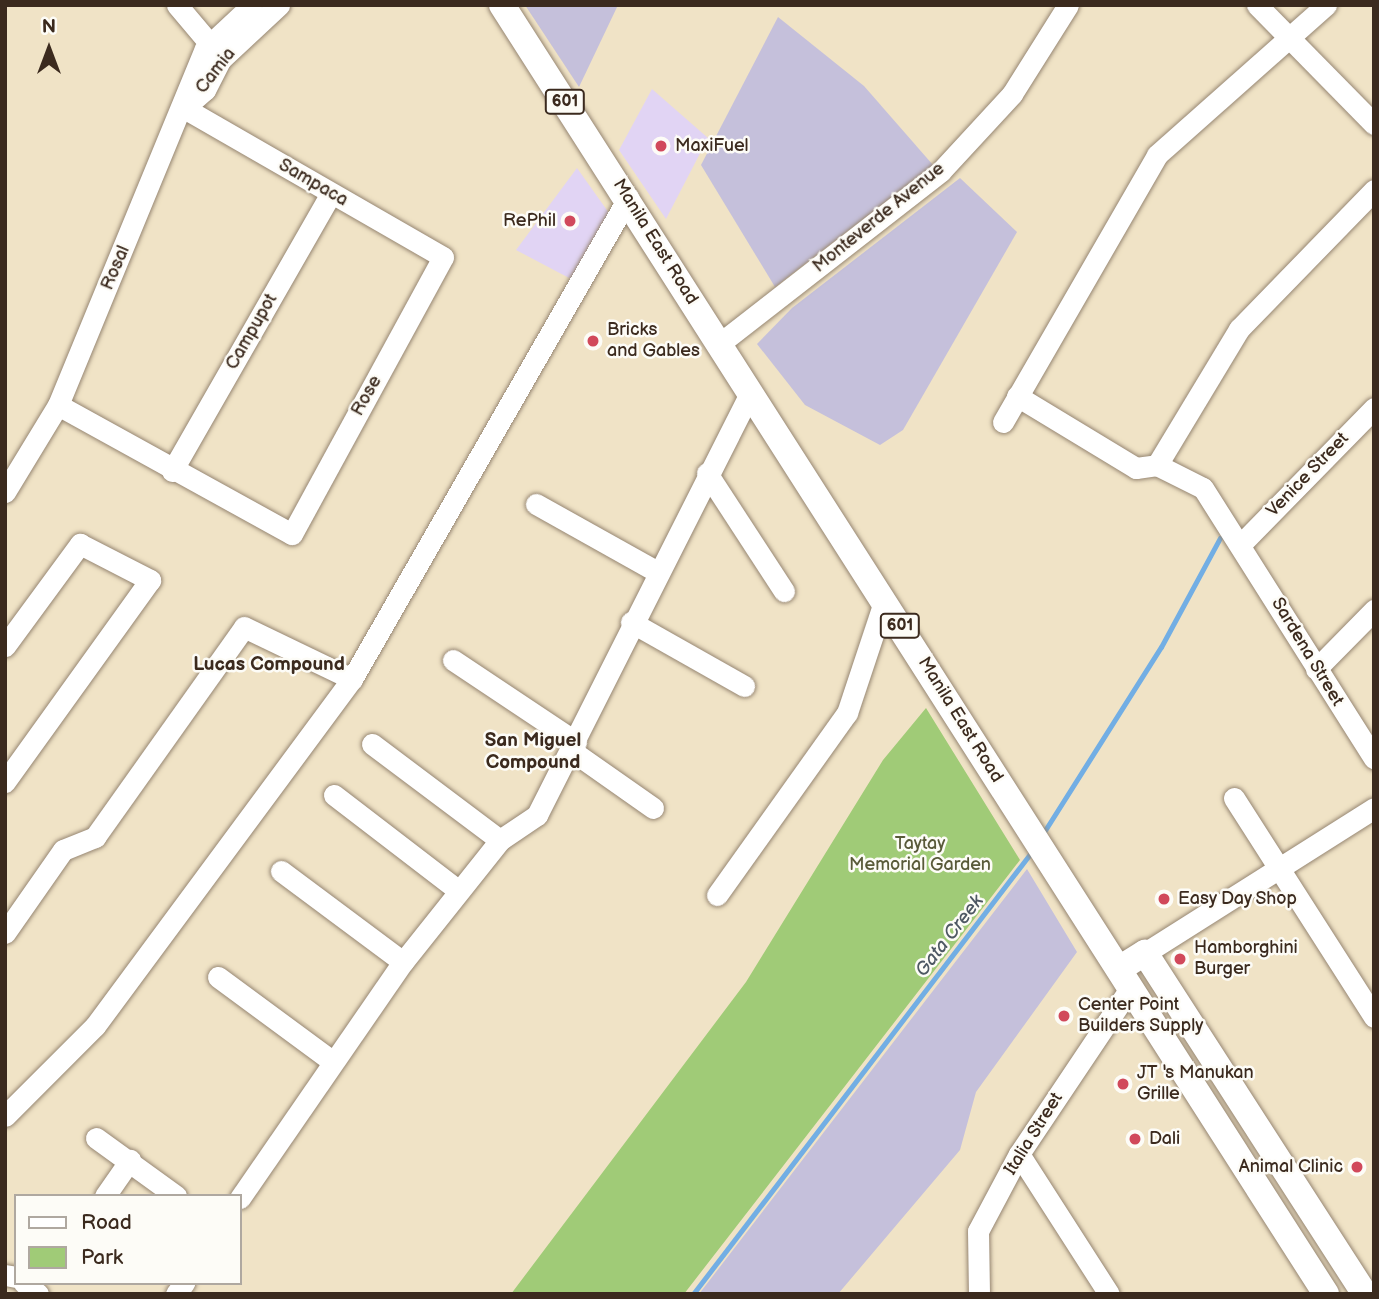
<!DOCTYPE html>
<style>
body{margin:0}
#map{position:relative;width:1379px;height:1299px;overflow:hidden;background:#f0e3c6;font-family:"Balsamiq Sans",sans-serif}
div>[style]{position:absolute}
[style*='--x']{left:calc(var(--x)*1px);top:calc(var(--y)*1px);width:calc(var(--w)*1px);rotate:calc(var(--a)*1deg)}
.built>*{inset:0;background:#e1d4f4}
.industrial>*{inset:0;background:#c5c0db}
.green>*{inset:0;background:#a0cb77}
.stream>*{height:5px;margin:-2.5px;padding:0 2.5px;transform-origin:2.5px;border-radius:2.5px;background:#72aee4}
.roads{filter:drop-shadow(0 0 2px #968672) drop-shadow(0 0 2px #968672)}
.minor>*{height:21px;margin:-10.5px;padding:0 10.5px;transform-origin:10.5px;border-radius:10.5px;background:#fff}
.major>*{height:26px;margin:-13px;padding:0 13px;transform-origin:13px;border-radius:13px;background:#fff}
.dots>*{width:19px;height:19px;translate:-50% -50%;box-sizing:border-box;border:4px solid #fdfcf7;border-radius:50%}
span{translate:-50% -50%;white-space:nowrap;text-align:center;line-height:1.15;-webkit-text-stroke:5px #fdfcf7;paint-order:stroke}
.shield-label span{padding:2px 5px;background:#fdfcf7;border:2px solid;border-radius:5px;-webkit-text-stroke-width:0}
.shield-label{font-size:16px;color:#3b2a1e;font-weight:700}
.street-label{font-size:18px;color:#3b2a1e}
.poi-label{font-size:18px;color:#3b2a1e}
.left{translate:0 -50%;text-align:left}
.right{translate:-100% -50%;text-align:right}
.park-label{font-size:18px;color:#595a39}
.neighbourhood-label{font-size:19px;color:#3b2a1e;font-weight:700}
.water-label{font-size:19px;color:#4e5863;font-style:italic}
.frame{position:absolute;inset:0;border:7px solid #3b2a1e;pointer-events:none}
.legend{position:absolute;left:14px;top:1194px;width:228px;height:91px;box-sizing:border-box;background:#fdfcf7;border:2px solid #afa8a0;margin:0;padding:9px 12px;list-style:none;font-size:21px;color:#3b2a1e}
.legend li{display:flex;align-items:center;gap:14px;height:35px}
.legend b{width:35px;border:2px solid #afa8a0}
.north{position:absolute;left:14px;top:14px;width:70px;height:70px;-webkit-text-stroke:5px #fdfcf7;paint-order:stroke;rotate:0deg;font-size:19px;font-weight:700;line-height:28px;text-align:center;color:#3b2a1e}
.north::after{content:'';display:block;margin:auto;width:24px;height:32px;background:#3b2a1e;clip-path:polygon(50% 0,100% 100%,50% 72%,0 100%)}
</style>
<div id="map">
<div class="built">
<i style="clip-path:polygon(652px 89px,708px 138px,666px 219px,619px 150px)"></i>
<i style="clip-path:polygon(577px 168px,609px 213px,571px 279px,516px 250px)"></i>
</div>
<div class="industrial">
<i style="clip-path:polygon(525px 5px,618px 5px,579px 87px)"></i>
<i style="clip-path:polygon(778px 17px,864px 86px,933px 165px,775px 287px,701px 165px)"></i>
<i style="clip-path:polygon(960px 178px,1017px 232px,903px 430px,880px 445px,805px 405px,757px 344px,792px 308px)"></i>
<i style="clip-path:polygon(1027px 869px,1077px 952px,976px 1092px,960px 1150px,838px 1294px,699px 1294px)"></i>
</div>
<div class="green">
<i style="clip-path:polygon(926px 708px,1020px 860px,684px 1294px,511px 1294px,746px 982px,883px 760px)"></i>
</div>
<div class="stream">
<i style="--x:1042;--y:835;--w:222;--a:-57.7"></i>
<i style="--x:1161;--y:647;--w:124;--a:-61.6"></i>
<i style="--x:693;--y:1294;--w:559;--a:-52.56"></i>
</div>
<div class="roads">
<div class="minor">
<i style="--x:177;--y:5;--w:51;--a:49.8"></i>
<i style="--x:1257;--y:5;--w:167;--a:45.5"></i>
<i style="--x:184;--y:108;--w:28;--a:-41"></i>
<i style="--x:205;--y:90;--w:34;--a:-63"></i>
<i style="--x:220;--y:60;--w:81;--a:-43"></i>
<i style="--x:719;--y:344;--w:281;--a:-37.9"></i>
<i style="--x:941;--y:171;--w:105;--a:-47.3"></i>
<i style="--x:1012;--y:94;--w:105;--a:-57.8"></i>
<i style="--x:1017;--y:396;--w:139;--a:31.2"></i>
<i style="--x:1136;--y:468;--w:21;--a:-8"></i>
<i style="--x:1157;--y:465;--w:51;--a:26.6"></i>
<i style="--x:1203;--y:488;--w:320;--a:57.7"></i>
<i style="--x:58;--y:405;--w:267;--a:28.9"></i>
<i style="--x:292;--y:534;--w:315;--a:-61.4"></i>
<i style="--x:443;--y:257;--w:299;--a:-150.1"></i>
<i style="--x:1003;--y:422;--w:308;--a:-60"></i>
<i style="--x:1157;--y:155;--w:226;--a:-41.6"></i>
<i style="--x:1157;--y:465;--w:159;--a:-58.9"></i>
<i style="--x:1239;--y:329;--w:194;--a:-45.8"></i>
<i style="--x:172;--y:471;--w:320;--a:-60.2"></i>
<i style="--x:707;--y:473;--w:141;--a:56.9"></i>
<i style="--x:5;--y:492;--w:102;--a:-58.7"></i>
<i style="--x:58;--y:405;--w:385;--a:-67.6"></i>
<i style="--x:205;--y:49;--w:64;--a:-43.1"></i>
<i style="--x:536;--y:504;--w:137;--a:29.2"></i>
<i style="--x:1242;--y:543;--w:189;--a:-45.6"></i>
<i style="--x:631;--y:622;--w:130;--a:29.5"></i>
<i style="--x:5;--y:646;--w:127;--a:-53.7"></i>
<i style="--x:80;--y:544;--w:79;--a:27.2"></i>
<i style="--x:150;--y:580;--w:249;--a:125.7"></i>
<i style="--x:453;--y:660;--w:148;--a:33.7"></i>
<i style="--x:1316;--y:669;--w:83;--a:-45.5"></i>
<i style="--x:372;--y:744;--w:160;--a:36.9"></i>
<i style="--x:572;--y:751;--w:99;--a:35.1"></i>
<i style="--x:334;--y:795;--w:156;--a:37.5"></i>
<i style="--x:1234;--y:798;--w:260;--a:57.4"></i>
<i style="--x:281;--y:871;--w:152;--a:36.7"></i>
<i style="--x:717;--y:895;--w:224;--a:-54.5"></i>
<i style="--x:847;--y:713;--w:117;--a:-71.6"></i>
<i style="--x:5;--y:933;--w:101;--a:-55.1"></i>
<i style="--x:63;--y:850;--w:35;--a:-22"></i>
<i style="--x:95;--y:837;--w:257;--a:-54.6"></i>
<i style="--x:244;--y:627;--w:120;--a:25.7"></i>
<i style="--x:352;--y:679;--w:555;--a:-60.15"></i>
<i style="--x:1145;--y:953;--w:271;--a:-32.3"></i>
<i style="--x:218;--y:977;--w:142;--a:36.4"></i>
<i style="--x:5;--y:1116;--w:127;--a:-45"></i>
<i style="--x:95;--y:1026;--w:432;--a:-53.5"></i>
<i style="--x:96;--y:1138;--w:99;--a:35.9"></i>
<i style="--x:1019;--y:1154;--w:166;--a:57.3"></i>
<i style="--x:105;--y:1196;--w:44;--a:-55.2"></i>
<i style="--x:240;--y:1198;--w:287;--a:-55.4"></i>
<i style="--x:403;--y:962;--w:156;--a:-51.5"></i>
<i style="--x:500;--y:840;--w:45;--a:-34"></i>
<i style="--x:537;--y:815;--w:473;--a:-63.2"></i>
<i style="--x:5;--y:1275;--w:11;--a:10"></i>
<i style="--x:24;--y:1283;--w:18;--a:38"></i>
<i style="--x:176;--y:1294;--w:14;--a:-54"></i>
<i style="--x:979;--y:1294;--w:63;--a:-90.9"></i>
<i style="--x:978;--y:1231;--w:87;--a:-62"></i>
<i style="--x:1019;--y:1154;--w:201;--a:-56.2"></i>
</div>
<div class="major">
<i style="--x:502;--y:5;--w:1530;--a:57.41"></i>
<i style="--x:1119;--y:969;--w:31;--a:-32"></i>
<i style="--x:1145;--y:953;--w:406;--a:57.2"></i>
</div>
</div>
<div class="dots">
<i style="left:661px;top:146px;background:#d1495b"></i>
<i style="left:570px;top:221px;background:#d1495b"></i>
<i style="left:593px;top:341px;background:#d1495b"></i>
<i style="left:1164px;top:899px;background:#d1495b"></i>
<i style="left:1180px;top:959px;background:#d1495b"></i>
<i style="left:1064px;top:1016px;background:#d1495b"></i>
<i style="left:1123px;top:1084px;background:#d1495b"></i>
<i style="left:1135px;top:1139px;background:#d1495b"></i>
<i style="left:1357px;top:1167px;background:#d1495b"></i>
</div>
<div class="shield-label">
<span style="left:565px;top:102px">601</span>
<span style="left:900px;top:626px">601</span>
</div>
<div class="street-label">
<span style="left:216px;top:71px;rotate:-52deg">Camia</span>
<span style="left:313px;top:183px;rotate:30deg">Sampaca</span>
<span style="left:879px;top:218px;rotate:-39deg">Monteverde Avenue</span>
<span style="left:655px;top:242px;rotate:58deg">Manila East Road</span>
<span style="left:116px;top:268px;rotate:-67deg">Rosal</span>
<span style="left:252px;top:332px;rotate:-60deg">Campupot</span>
<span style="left:367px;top:396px;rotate:-61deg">Rose</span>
<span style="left:1308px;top:475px;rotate:-46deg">Venice Street</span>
<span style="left:1307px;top:652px;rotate:59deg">Sardena Street</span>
<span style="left:960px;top:720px;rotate:58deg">Manila East Road</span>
<span style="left:1034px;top:1134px;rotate:-58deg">Italia Street</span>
</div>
<div class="poi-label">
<span class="left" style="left:675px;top:146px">MaxiFuel</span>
<span class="right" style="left:556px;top:221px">RePhil</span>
<span class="left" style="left:607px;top:341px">Bricks<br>and Gables</span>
<span class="left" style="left:1178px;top:899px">Easy Day Shop</span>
<span class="left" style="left:1194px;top:959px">Hamborghini<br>Burger</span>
<span class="left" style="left:1078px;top:1016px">Center Point<br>Builders Supply</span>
<span class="left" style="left:1137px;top:1084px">JT 's Manukan<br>Grille</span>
<span class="left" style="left:1149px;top:1139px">Dali</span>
<span class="right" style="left:1343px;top:1167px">Animal Clinic</span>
</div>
<div class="park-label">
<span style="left:920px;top:855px">Taytay<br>Memorial Garden</span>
</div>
<div class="neighbourhood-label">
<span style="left:269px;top:665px">Lucas Compound</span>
<span style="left:533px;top:752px">San Miguel<br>Compound</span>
</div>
<div class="water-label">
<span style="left:950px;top:936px;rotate:-52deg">Gata Creek</span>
</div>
<div class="frame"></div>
<ul class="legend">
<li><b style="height:9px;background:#fff"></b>Road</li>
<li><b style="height:19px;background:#a0cb77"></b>Park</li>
</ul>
<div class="north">N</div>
</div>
